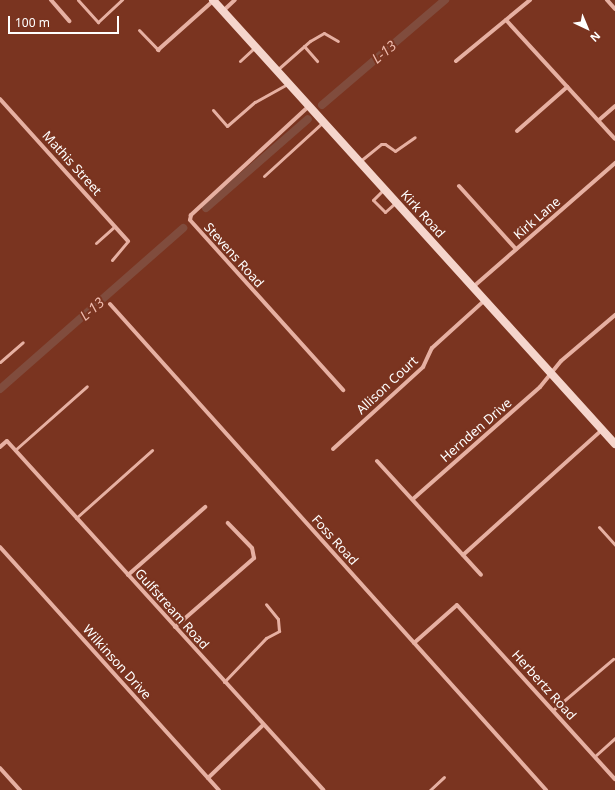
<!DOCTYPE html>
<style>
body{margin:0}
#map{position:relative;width:615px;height:790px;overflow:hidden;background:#7a3420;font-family:"Noto Sans",sans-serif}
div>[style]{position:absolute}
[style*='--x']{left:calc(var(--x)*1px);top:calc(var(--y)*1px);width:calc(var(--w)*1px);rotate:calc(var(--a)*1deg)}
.canal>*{height:8px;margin:-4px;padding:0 4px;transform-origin:4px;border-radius:4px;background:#804c3d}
.lane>*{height:3px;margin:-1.5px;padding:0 1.5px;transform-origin:1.5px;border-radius:1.5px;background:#e6b0a2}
.street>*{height:4px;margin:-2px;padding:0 2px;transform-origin:2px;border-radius:2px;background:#e6b0a2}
.secondary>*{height:8px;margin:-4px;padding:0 4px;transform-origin:4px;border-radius:4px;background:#f5d5cc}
span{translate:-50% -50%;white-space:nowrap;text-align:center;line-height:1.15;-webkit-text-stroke:4px #7a3420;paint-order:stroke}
.street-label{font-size:13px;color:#fff}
.water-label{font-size:14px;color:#eebaad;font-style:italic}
.north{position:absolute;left:567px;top:8px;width:40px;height:40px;-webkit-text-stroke:3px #7a3420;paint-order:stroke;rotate:136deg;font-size:11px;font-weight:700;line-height:16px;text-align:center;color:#fff}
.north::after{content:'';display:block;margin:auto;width:14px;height:18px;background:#fff;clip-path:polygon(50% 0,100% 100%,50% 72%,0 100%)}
.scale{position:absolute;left:8px;top:16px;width:111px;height:18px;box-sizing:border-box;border:2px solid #fff;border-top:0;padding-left:5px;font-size:12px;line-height:14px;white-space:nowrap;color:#fff;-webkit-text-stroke:3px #7a3420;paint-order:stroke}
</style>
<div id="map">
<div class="canal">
<i style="--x:322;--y:105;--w:162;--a:-40.5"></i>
<i style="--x:206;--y:208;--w:135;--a:-41.1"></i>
<i style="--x:0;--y:389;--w:244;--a:-41.3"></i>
</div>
<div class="lane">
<i style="--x:78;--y:0;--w:30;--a:48"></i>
<i style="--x:98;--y:22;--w:33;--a:-43"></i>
<i style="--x:139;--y:30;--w:28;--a:46"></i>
<i style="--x:304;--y:46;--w:20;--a:49"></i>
<i style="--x:240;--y:61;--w:19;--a:-43"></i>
<i style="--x:277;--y:70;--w:44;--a:-41.3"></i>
<i style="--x:310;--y:41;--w:16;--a:-30"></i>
<i style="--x:324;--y:33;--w:16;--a:30"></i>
<i style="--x:213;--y:110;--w:21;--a:49"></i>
<i style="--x:227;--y:126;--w:37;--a:-41"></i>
<i style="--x:255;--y:102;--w:37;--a:-29"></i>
<i style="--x:359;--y:162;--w:28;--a:-39"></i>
<i style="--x:381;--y:144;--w:4;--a:0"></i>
<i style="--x:385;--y:144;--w:12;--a:35"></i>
<i style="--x:395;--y:151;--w:24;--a:-35"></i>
<i style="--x:264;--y:176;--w:79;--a:-42.4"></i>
<i style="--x:383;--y:190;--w:14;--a:135"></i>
<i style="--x:373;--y:200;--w:17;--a:45"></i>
<i style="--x:385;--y:212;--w:13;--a:-42"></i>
<i style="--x:96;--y:243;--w:25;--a:-42"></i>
<i style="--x:112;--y:260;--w:25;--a:-50"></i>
<i style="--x:0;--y:362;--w:30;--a:-41"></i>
<i style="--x:15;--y:450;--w:96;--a:-41.6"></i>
<i style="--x:76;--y:518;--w:102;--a:-41.8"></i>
<i style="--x:599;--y:527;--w:24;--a:48"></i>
<i style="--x:224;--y:682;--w:61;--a:-46.3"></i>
<i style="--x:266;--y:638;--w:15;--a:-28"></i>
<i style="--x:279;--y:631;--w:12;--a:-95"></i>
<i style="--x:278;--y:619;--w:19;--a:-129"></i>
<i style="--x:553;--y:710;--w:79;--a:-40.4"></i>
<i style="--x:595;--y:756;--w:27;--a:-42"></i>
<i style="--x:430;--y:790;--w:19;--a:-43"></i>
</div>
<div class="street">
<i style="--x:51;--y:0;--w:28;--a:49"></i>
<i style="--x:607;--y:0;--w:12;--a:48"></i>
<i style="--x:223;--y:11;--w:16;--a:-43"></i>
<i style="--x:506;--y:20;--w:161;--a:47.5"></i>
<i style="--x:158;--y:50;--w:74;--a:-41.7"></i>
<i style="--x:456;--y:61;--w:96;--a:-39.5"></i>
<i style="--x:0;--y:99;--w:191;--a:48"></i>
<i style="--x:309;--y:106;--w:161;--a:137.3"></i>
<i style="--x:191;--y:215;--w:5;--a:101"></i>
<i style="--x:190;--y:220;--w:229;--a:48"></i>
<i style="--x:599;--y:120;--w:21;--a:-41"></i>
<i style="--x:517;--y:131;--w:67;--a:-41.3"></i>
<i style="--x:459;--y:186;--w:85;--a:47.9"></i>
<i style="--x:473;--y:287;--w:189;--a:-41.1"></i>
<i style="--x:110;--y:304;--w:653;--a:48.1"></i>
<i style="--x:0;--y:447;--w:9;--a:-41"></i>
<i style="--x:7;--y:441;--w:471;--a:47.8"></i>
<i style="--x:333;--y:449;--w:122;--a:-42.3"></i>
<i style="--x:423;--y:367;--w:21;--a:-65"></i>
<i style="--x:432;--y:348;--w:72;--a:-42.2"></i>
<i style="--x:377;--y:461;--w:154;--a:47.6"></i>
<i style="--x:413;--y:499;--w:169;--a:-41.4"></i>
<i style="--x:540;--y:387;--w:33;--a:-51"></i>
<i style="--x:561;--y:361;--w:71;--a:-40.4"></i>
<i style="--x:0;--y:547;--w:327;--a:48"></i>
<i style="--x:463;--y:555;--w:187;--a:-42"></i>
<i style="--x:128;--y:575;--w:103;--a:-41.4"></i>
<i style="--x:175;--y:627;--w:105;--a:-41.1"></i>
<i style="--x:254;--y:558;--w:10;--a:-101"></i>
<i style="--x:252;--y:548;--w:35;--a:-134"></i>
<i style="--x:414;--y:643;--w:57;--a:-41.5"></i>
<i style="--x:457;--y:605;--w:235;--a:47.8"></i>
<i style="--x:0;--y:768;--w:30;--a:48"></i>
<i style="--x:208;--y:778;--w:76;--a:-43.9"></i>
</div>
<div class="secondary">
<i style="--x:213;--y:0;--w:599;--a:47.84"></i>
</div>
<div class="street-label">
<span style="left:72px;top:163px;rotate:48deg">Mathis Street</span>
<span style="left:423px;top:214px;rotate:48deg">Kirk Road</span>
<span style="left:537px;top:218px;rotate:-41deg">Kirk Lane</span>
<span style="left:234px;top:255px;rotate:48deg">Stevens Road</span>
<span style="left:387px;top:385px;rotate:-43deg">Allison Court</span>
<span style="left:476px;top:430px;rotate:-41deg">Hernden Drive</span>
<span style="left:335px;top:540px;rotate:48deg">Foss Road</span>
<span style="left:172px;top:609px;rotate:48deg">Gulfstream Road</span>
<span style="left:117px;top:662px;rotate:48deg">Wilkinson Drive</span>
<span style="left:544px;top:685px;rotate:48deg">Herbertz Road</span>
</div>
<div class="water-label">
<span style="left:384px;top:52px;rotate:-40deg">L-13</span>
<span style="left:92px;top:309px;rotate:-41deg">L-13</span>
</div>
<div class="north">N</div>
<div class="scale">100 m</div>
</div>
